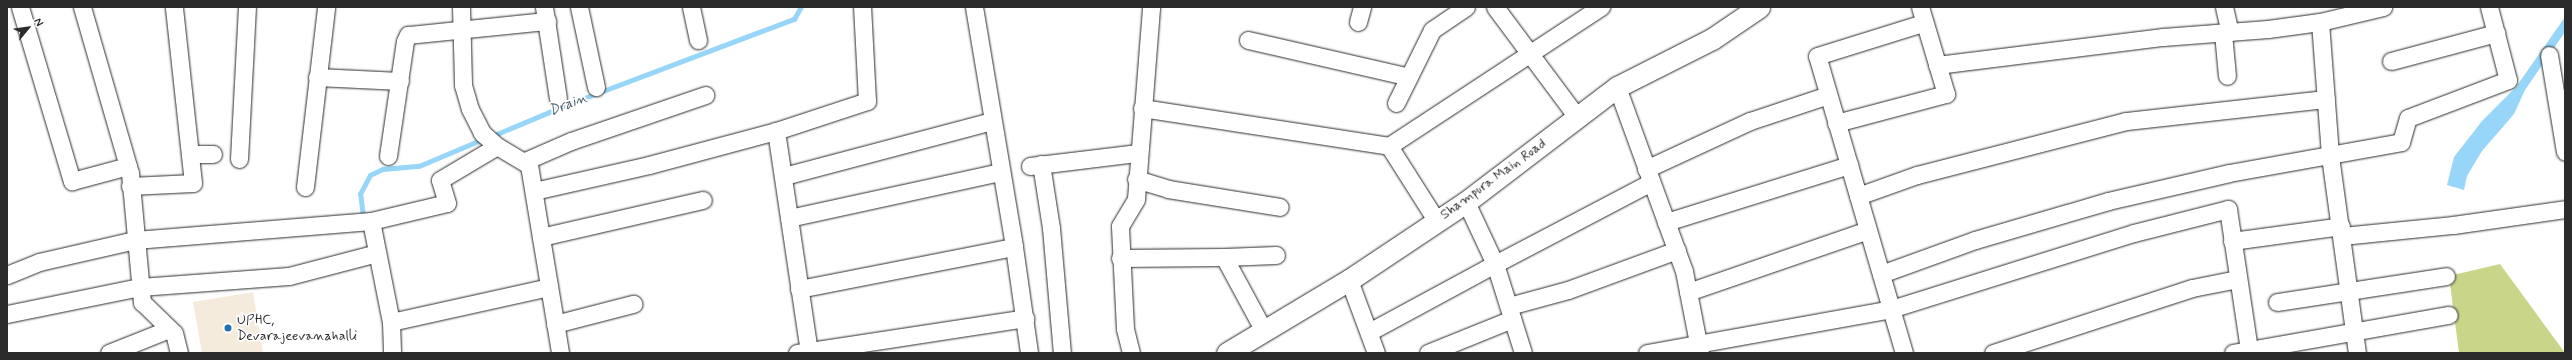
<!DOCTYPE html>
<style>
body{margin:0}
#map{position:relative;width:2572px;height:360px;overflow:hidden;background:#fff;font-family:Mynerve,sans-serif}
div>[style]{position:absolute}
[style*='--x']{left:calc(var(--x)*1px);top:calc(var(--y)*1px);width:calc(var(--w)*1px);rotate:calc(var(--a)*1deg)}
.built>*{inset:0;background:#f5ebdd}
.green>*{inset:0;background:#c9d689}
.water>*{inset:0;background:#97d6f9}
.stream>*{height:4.5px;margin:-2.25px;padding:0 2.25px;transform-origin:2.25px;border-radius:2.25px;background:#97d6f9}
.roads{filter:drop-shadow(0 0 1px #2b2b2b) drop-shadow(0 0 1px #2b2b2b)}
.minor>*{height:17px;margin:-8.5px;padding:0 8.5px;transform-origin:8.5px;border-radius:8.5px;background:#fff}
.tertiary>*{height:21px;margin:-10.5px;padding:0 10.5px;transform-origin:10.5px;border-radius:10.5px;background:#fff}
.dots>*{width:11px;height:11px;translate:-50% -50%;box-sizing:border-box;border:2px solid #fff;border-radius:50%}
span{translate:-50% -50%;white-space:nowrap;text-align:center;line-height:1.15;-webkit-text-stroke:3.5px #fff;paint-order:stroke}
.street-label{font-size:14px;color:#2b2b2b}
.poi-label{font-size:14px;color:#2b2b2b}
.left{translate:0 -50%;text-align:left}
.water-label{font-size:15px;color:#4b5e69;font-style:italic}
.frame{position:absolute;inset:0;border:8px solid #2b2b2b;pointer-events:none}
.north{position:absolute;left:8px;top:8px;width:40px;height:40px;-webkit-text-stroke:3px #fff;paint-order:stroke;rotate:61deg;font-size:11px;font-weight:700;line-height:16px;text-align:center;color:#2b2b2b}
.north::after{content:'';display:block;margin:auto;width:14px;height:18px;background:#2b2b2b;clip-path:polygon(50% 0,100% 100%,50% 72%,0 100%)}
</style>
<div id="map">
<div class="built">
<i style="clip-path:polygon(253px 292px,263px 353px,202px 353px,193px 302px)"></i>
</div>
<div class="green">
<i style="clip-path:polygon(2500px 264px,2565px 353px,2459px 353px,2449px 276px)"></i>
</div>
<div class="water">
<i style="clip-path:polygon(2565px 17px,2565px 32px,2525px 90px,2514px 114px,2482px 151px,2467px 176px,2464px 190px,2447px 185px,2454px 157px,2482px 121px,2516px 87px)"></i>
</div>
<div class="stream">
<i style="--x:492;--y:136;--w:80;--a:-22.7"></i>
<i style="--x:566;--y:105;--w:244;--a:-20.7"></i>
<i style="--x:794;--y:19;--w:14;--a:-60"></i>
<i style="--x:363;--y:217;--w:23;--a:-97"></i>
<i style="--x:360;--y:194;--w:21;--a:-62"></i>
<i style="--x:370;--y:175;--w:14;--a:-25"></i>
<i style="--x:383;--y:169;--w:36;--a:-5"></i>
<i style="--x:419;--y:166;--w:69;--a:-22.9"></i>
</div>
<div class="roads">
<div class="minor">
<i style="--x:20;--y:7;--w:182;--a:73.4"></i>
<i style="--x:72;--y:181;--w:58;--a:-15"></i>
<i style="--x:82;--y:7;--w:173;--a:73.9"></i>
<i style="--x:130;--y:173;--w:130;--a:84.7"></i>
<i style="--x:142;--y:302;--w:45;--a:44.1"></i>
<i style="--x:174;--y:333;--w:21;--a:76"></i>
<i style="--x:461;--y:7;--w:78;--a:88.5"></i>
<i style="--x:463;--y:85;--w:25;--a:74"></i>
<i style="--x:470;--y:109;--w:27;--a:63"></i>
<i style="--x:482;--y:133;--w:20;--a:41"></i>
<i style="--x:497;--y:146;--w:37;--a:31"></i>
<i style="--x:529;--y:165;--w:191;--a:80.6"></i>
<i style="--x:544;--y:7;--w:92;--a:81.3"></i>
<i style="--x:579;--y:7;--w:82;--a:78"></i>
<i style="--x:691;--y:7;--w:34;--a:78"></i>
<i style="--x:974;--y:7;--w:243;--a:80.5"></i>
<i style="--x:1014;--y:247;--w:107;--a:81.9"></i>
<i style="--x:1495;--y:7;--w:137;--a:53.3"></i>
<i style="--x:2224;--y:7;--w:26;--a:77"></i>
<i style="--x:1358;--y:22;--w:16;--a:-75"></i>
<i style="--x:2320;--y:22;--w:134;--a:85.7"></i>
<i style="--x:2330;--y:156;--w:199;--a:82.2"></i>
<i style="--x:2223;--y:33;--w:43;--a:84.7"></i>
<i style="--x:1248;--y:40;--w:165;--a:12.9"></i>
<i style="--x:2549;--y:55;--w:98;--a:80.6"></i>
<i style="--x:2391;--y:61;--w:109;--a:-14.9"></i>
<i style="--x:1937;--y:65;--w:228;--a:-7.1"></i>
<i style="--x:2163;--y:37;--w:105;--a:-4.4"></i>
<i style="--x:2268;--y:29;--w:52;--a:-7.7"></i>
<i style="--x:2320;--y:22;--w:65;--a:-13.4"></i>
<i style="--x:317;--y:77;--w:83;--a:2.8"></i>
<i style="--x:1617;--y:87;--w:196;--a:70"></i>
<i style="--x:1684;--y:271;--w:84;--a:79"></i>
<i style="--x:1396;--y:103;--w:81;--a:-63.7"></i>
<i style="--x:1432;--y:30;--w:41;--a:-34.1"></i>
<i style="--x:1142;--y:108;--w:250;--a:8.7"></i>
<i style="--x:1389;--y:146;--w:254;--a:-33.3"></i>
<i style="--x:1836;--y:123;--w:114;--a:-14.8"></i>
<i style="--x:1946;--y:94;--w:91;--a:-106.6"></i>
<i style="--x:776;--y:131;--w:224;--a:81.5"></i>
<i style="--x:1389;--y:146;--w:88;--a:57.6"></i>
<i style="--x:190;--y:154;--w:23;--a:0"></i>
<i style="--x:388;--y:156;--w:116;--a:-81.6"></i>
<i style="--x:405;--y:41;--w:7;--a:-63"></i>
<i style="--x:408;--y:35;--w:140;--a:-5.8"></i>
<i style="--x:239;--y:159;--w:152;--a:-87"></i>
<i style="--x:525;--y:161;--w:50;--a:-23.5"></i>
<i style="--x:571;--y:141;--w:142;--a:-18.9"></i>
<i style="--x:1041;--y:164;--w:65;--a:81.1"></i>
<i style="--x:1051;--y:228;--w:125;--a:85"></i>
<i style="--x:1030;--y:166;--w:109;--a:-6.9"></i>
<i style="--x:1646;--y:169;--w:115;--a:-24.8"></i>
<i style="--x:1750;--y:121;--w:82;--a:-18.4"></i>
<i style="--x:784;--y:176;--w:215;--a:-14.8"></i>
<i style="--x:1136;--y:179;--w:34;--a:17"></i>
<i style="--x:1168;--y:189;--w:113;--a:9.1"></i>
<i style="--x:130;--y:186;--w:63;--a:-2.7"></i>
<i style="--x:193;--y:183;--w:177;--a:-96.2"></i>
<i style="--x:305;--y:187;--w:181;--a:-83.3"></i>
<i style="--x:534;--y:191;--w:118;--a:-12.7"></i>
<i style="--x:649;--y:165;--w:131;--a:-15"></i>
<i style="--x:776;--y:131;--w:96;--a:-18.2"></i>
<i style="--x:867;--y:101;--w:94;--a:-93"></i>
<i style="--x:1858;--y:196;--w:63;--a:-19.6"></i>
<i style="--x:1917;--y:175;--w:216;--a:-14.5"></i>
<i style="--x:2126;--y:121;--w:201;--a:-6.3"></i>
<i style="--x:1466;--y:202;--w:68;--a:64.9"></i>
<i style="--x:1495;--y:264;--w:176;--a:-27.7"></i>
<i style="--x:789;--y:218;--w:216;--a:-12.3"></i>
<i style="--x:371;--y:221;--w:78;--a:-13.3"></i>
<i style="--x:447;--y:203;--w:24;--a:-107"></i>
<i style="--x:440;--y:180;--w:66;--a:-30.8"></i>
<i style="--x:1666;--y:222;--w:192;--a:-17.3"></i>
<i style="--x:2342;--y:236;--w:112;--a:-5.7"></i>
<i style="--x:2453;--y:225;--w:113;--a:-8.1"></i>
<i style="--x:541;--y:237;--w:166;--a:-12.9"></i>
<i style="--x:2232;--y:241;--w:110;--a:-7.8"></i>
<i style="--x:1224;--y:257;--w:52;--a:-2.2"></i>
<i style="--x:1120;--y:258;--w:104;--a:-0.6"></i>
<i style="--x:1224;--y:257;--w:84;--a:61.6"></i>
<i style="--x:1881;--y:274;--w:100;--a:-19.9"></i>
<i style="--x:1975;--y:240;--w:139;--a:-16.3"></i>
<i style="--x:2108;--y:201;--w:124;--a:-13"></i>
<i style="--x:2229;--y:173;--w:175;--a:-10.2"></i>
<i style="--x:2401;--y:142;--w:25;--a:-74"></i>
<i style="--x:2408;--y:118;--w:107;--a:-20.8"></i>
<i style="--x:2508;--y:80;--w:75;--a:-104.6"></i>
<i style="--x:7;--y:275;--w:35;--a:-22"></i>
<i style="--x:39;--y:262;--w:98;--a:-12.9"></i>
<i style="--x:135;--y:240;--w:237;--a:-4.6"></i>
<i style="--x:371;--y:221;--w:103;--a:78.8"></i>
<i style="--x:391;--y:322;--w:31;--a:88"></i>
<i style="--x:1349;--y:280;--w:78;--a:69.7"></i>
<i style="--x:799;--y:289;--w:219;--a:-11.1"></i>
<i style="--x:1688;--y:292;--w:190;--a:-19"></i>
<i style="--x:2277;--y:302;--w:171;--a:-8.7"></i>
<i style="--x:1509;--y:306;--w:61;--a:-15.2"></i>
<i style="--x:1568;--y:290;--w:116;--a:-20.2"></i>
<i style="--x:7;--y:314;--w:136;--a:-11.5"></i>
<i style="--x:140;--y:287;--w:149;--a:-4.2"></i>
<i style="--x:289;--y:276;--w:91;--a:-14.6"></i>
<i style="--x:391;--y:322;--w:162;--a:-12.5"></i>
<i style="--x:555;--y:324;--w:81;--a:-14.4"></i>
<i style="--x:1369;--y:332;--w:143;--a:-28.4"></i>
<i style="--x:1495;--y:264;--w:93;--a:72.5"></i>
<i style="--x:109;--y:353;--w:65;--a:-21.8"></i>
<i style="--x:797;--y:353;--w:231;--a:-8.7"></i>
<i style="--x:1131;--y:353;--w:25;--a:-104"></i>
<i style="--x:1125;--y:329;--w:103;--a:-92.8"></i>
<i style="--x:1120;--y:226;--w:31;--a:-59"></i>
<i style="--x:1136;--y:199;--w:193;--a:-85.5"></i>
<i style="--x:1428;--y:353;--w:91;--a:-22"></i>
<i style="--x:1647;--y:353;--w:248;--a:-10.2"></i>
<i style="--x:1891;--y:309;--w:255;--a:-17.4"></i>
<i style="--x:2134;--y:233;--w:97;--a:-14.3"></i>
<i style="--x:2228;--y:209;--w:142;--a:81.5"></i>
<i style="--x:1904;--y:353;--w:309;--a:-106.3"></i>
<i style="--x:1817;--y:56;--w:111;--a:-17.3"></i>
<i style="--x:1993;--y:353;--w:209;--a:-18.1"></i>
<i style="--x:2192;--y:288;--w:47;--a:-11.1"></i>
<i style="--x:2233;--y:353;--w:219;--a:-10"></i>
</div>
<div class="tertiary">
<i style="--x:1227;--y:353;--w:142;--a:-30.9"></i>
<i style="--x:1349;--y:280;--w:141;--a:-33.7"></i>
<i style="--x:1466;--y:202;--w:190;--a:-37.3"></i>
<i style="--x:1617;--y:87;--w:106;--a:-26.8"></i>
<i style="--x:1712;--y:39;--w:57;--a:-34.2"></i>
</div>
</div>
<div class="dots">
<i style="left:228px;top:328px;background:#1f6fb2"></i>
</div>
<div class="street-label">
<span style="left:1493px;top:179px;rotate:-36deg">Shampura Main Road</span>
</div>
<div class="poi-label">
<span class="left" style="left:237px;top:328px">UPHC,<br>Devarajeevanahalli</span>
</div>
<div class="water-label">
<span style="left:568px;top:105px;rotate:-22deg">Drain</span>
</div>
<div class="frame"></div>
<div class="north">N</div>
</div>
